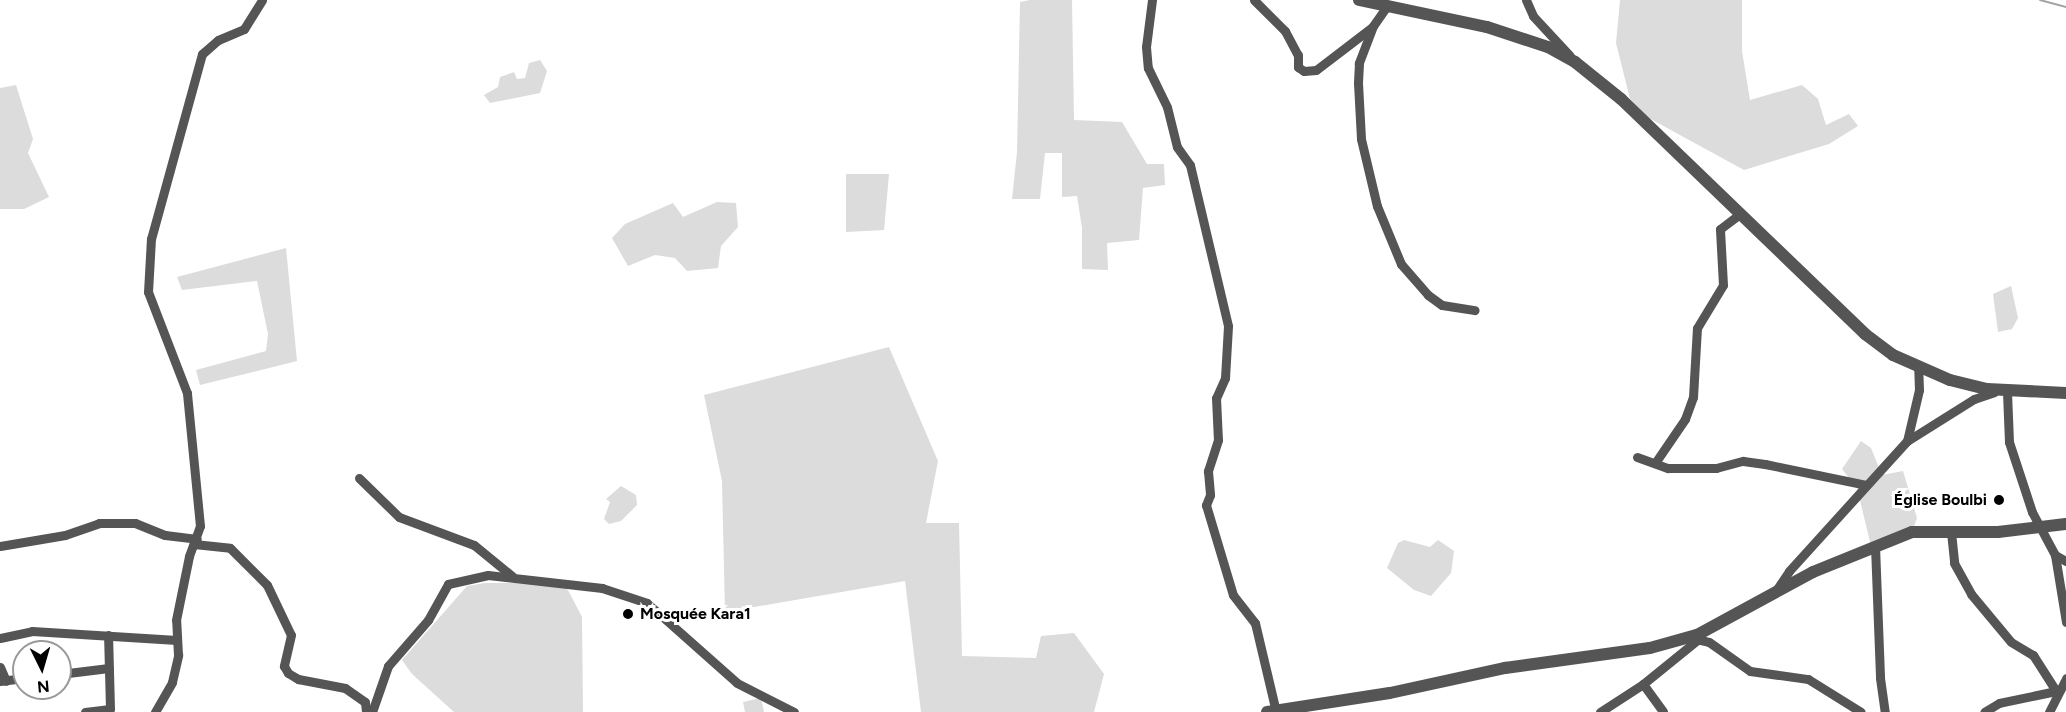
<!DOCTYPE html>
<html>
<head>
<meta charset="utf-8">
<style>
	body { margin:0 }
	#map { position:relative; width:2066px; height:712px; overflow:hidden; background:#fff; font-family:Figtree,sans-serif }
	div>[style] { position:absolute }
	.green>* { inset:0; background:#dcdcdc }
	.stream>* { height:2px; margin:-1px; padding:0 1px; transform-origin:1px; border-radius:1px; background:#a3a3a3 }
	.minor>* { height:9px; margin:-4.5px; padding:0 4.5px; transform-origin:4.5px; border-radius:4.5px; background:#555 }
	.tertiary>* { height:12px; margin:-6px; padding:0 6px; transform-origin:6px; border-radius:6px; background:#555 }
	.dots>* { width:16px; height:16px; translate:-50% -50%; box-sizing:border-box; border:3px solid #fff; border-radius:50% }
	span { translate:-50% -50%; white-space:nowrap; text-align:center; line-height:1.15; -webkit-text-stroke:6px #fff; paint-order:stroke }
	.poi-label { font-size:16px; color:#000; font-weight:700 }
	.right { translate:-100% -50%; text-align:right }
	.left { translate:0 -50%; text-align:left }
	.north { position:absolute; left:12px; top:640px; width:60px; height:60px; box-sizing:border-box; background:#fff; border:2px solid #999; border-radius:50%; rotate:175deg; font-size:16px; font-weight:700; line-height:24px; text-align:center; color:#000 }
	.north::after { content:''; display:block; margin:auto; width:21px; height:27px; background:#000; clip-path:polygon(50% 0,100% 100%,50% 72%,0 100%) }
</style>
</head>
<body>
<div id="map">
	<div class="green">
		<i style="clip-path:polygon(1030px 0,1072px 0,1074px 120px,1122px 122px,1147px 164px,1164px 164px,1165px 185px,1143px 188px,1139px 240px,1107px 243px,1108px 270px,1082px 269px,1082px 228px,1077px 196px,1062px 197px,1062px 153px,1045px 153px,1040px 199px,1012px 199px,1017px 152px,1020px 2px)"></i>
		<i style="clip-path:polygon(1620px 0,1742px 0,1742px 51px,1750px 100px,1802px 85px,1818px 99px,1826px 125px,1849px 114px,1858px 126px,1829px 144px,1744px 170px,1647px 117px,1630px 99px,1616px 43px)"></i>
		<i style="clip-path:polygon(540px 60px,547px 71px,540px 93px,490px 103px,484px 95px,498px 87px,500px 77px,514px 72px,517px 79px,525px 78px,529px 63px)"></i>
		<i style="clip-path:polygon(16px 85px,33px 139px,28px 153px,49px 197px,24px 209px,0 209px,0 88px)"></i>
		<i style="clip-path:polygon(846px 174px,889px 174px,884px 230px,846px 232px)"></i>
		<i style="clip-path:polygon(717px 202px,736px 203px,738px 227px,721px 246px,718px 268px,687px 271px,675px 258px,655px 255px,628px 266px,612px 238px,625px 224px,673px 203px,683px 217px)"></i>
		<i style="clip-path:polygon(286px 248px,297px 361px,200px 385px,196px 370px,266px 351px,268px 334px,257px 281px,182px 290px,177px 277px)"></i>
		<i style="clip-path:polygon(2011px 286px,2018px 318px,2012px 329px,1998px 332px,1993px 294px)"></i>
		<i style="clip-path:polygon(889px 347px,938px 461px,926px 523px,959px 523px,962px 656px,1036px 658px,1041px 636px,1074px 633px,1104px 674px,1094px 712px,921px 712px,905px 581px,725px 612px,722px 481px,704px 395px)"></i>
		<i style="clip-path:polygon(1861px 441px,1871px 448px,1882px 475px,1903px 471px,1917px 518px,1912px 532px,1871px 546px,1857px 488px,1842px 469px)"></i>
		<i style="clip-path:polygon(621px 486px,636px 495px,637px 505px,621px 521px,609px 524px,604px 519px,610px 502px,606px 499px)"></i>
		<i style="clip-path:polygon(1404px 540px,1430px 547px,1438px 540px,1454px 551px,1451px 573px,1431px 596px,1414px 590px,1387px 568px,1398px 543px)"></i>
		<i style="clip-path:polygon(485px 583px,556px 583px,568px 590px,582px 617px,583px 712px,454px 712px,412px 674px,402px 660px,467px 586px)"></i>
		<i style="clip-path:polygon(761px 698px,764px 712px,745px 712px,743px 702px)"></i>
	</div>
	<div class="stream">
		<i style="left:2040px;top:0;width:27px;rotate:15deg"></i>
	</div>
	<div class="minor">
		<i style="left:1152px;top:0;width:47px;rotate:97.3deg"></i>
		<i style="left:1146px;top:47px;width:21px;rotate:85deg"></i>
		<i style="left:1148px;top:68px;width:43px;rotate:64deg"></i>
		<i style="left:1167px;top:107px;width:41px;rotate:76deg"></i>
		<i style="left:1177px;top:147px;width:22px;rotate:54deg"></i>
		<i style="left:1190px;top:165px;width:165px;rotate:76.7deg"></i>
		<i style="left:1228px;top:326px;width:52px;rotate:93.3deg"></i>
		<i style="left:1225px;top:378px;width:22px;rotate:114deg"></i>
		<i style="left:1216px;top:398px;width:42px;rotate:87.3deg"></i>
		<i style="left:1218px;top:440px;width:33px;rotate:108deg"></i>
		<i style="left:1208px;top:471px;width:24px;rotate:85deg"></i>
		<i style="left:1210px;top:495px;width:11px;rotate:112deg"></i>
		<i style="left:1206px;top:505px;width:94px;rotate:73.3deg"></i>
		<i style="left:1233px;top:595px;width:36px;rotate:52deg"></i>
		<i style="left:1255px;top:623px;width:91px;rotate:76.7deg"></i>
		<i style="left:1254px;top:0;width:44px;rotate:45deg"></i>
		<i style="left:1285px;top:31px;width:27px;rotate:62deg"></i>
		<i style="left:1298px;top:55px;width:12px;rotate:90deg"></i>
		<i style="left:1298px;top:67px;width:7px;rotate:34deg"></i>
		<i style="left:1304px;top:71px;width:12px;rotate:-5deg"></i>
		<i style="left:1316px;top:70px;width:69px;rotate:-37.4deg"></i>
		<i style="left:1526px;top:0;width:17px;rotate:66deg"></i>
		<i style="left:1533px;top:16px;width:54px;rotate:47.2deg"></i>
		<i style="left:1387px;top:6px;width:24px;rotate:125deg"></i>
		<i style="left:1373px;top:26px;width:40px;rotate:111deg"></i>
		<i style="left:1359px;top:63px;width:20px;rotate:93deg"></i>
		<i style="left:1358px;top:83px;width:56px;rotate:86.9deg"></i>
		<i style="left:1361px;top:139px;width:69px;rotate:76.6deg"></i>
		<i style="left:1377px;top:206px;width:63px;rotate:67.5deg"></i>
		<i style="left:1401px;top:264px;width:41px;rotate:48.9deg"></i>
		<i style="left:1428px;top:295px;width:17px;rotate:36deg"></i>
		<i style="left:1442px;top:305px;width:33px;rotate:9deg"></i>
		<i style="left:2007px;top:392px;width:50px;rotate:87.7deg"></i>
		<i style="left:2009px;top:442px;width:74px;rotate:71.8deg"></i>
		<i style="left:2032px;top:512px;width:49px;rotate:61.9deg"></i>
		<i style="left:2055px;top:555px;width:68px;rotate:80.7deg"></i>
		<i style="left:1907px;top:441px;width:52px;rotate:-76.8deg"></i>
		<i style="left:1919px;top:390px;width:23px;rotate:-92deg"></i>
		<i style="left:1637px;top:457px;width:33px;rotate:20deg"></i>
		<i style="left:1668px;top:468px;width:48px"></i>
		<i style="left:1716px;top:468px;width:28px;rotate:-15deg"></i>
		<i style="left:1743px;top:461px;width:22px;rotate:8deg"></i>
		<i style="left:1765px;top:464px;width:103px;rotate:11.7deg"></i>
		<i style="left:1655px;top:463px;width:53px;rotate:-55.7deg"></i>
		<i style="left:1685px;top:419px;width:23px;rotate:-70deg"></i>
		<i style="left:1693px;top:397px;width:69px;rotate:-86.7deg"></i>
		<i style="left:1697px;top:328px;width:50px;rotate:-58.8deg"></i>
		<i style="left:1723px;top:285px;width:56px;rotate:-93.1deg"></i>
		<i style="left:1720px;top:229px;width:25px;rotate:-37deg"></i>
		<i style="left:359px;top:478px;width:56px;rotate:44.3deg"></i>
		<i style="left:399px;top:517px;width:80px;rotate:20.5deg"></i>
		<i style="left:474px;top:545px;width:49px;rotate:39.2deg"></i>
		<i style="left:1951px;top:532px;width:31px;rotate:84deg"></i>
		<i style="left:1954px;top:563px;width:35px;rotate:61deg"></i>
		<i style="left:1971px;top:594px;width:62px;rotate:50.2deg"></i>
		<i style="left:2011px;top:642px;width:26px;rotate:31deg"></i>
		<i style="left:2033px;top:655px;width:43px;rotate:57.4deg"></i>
		<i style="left:2056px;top:691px;width:58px;rotate:168.1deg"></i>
		<i style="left:1999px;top:703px;width:17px;rotate:149deg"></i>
		<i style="left:194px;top:544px;width:36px;rotate:6deg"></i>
		<i style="left:230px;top:548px;width:52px;rotate:45deg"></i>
		<i style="left:267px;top:585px;width:55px;rotate:64.4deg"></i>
		<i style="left:291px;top:635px;width:32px;rotate:103deg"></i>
		<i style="left:284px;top:666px;width:8px;rotate:60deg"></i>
		<i style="left:288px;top:673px;width:12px;rotate:31deg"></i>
		<i style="left:298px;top:679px;width:48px;rotate:10.8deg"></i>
		<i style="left:345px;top:688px;width:24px;rotate:35deg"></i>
		<i style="left:365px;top:702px;width:10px;rotate:84deg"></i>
		<i style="left:0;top:546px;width:66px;rotate:-9.6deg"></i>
		<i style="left:65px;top:535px;width:36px;rotate:-19deg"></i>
		<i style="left:99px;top:523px;width:36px"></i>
		<i style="left:135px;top:523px;width:32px;rotate:22deg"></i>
		<i style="left:165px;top:535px;width:32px;rotate:7deg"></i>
		<i style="left:1875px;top:546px;width:132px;rotate:87.8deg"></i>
		<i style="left:1880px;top:678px;width:34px;rotate:82deg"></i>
		<i style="left:2055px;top:555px;width:13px;rotate:29deg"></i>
		<i style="left:1775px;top:592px;width:25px;rotate:-56deg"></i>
		<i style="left:1789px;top:571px;width:176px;rotate:-47.8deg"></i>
		<i style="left:1907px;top:441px;width:79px;rotate:-32.1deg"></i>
		<i style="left:1974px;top:399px;width:21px;rotate:-19deg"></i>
		<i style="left:0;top:638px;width:33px;rotate:-12deg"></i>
		<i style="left:32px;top:631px;width:145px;rotate:3.6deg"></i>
		<i style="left:1692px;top:638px;width:17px;rotate:13deg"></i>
		<i style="left:1709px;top:642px;width:50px;rotate:35.3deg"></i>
		<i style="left:1750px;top:671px;width:59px;rotate:7.9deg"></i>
		<i style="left:1808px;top:679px;width:62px;rotate:31.9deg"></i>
		<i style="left:0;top:667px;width:15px;rotate:67deg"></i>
		<i style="left:60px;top:674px;width:49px;rotate:-7deg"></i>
		<i style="left:0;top:681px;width:24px;rotate:-7deg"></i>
		<i style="left:1643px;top:684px;width:34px;rotate:54deg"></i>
		<i style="left:85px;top:712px;width:25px;rotate:-7deg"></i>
		<i style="left:110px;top:709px;width:74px;rotate:-91.5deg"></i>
		<i style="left:155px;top:712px;width:34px;rotate:-60deg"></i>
		<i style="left:172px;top:682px;width:28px;rotate:-77deg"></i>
		<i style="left:178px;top:655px;width:35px;rotate:-93deg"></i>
		<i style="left:176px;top:620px;width:65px;rotate:-78.5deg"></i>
		<i style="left:189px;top:556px;width:32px;rotate:-70deg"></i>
		<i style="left:200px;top:526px;width:134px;rotate:-95.6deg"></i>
		<i style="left:187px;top:393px;width:108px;rotate:-111.1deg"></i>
		<i style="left:148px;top:292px;width:53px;rotate:-86.8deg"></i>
		<i style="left:151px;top:239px;width:192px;rotate:-74.6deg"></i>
		<i style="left:202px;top:54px;width:21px;rotate:-41deg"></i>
		<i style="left:218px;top:40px;width:28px;rotate:-23deg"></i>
		<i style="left:244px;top:29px;width:34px;rotate:-58deg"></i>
		<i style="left:372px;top:712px;width:49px;rotate:-70.8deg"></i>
		<i style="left:388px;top:666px;width:61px;rotate:-49deg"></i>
		<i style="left:428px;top:620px;width:41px;rotate:-60.9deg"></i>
		<i style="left:448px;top:584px;width:41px;rotate:-12.7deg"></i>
		<i style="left:488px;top:575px;width:115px;rotate:6.5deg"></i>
		<i style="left:602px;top:588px;width:47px;rotate:18.4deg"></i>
		<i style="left:647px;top:603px;width:120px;rotate:41.6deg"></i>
		<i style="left:737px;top:683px;width:64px;rotate:27deg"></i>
		<i style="left:1600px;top:712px;width:51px;rotate:-33.1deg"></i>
		<i style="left:1643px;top:684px;width:75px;rotate:-39deg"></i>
		<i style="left:2049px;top:712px;width:38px;rotate:-63deg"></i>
	</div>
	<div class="tertiary">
		<i style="left:1359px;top:0;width:131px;rotate:11.9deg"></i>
		<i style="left:1487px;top:27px;width:64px;rotate:18.2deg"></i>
		<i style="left:1548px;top:47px;width:31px;rotate:29deg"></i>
		<i style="left:1575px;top:62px;width:59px;rotate:38.8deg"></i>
		<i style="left:1621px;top:99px;width:339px;rotate:43.9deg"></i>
		<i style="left:1865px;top:334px;width:35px;rotate:37deg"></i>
		<i style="left:1893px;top:355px;width:62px;rotate:23.7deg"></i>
		<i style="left:1950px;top:380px;width:38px;rotate:14deg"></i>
		<i style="left:1987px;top:389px;width:79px;rotate:2.9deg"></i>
		<i style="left:1267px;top:712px;width:124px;rotate:-8.8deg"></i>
		<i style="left:1390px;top:693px;width:118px;rotate:-12.3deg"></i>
		<i style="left:1505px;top:668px;width:146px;rotate:-7.9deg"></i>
		<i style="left:1650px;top:648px;width:49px;rotate:-15.5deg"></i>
		<i style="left:1697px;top:635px;width:132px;rotate:-28.5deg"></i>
		<i style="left:1813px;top:572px;width:107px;rotate:-22deg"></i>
		<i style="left:1912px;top:532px;width:86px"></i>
		<i style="left:1998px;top:532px;width:68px;rotate:-6.7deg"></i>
	</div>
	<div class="dots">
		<i style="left:1999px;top:500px;background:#000"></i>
		<i style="left:628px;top:614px;background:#000"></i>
	</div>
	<div class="poi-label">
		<span class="right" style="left:1987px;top:500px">Église Boulbi</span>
		<span class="left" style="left:640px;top:614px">Mosquée Kara1</span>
	</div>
	<div class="north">N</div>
</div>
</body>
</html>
